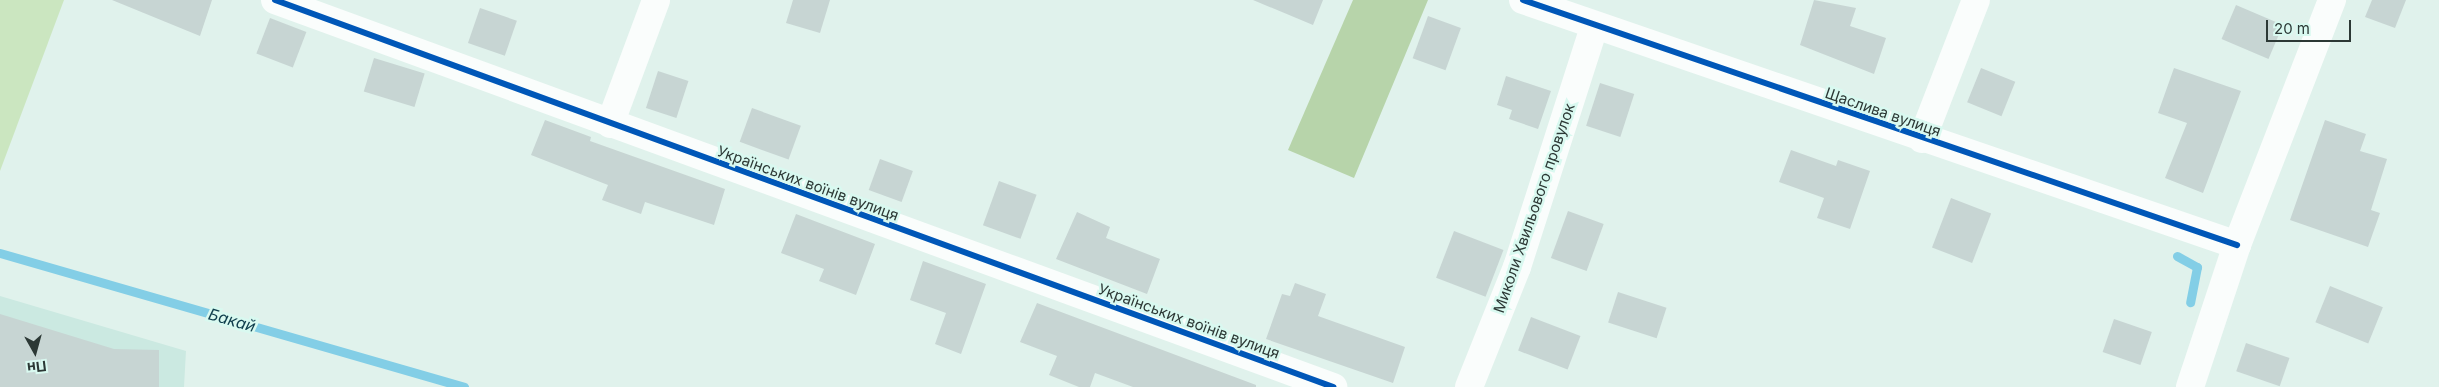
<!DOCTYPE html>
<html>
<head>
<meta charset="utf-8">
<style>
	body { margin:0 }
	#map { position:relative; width:2439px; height:387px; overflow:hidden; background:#e0f2ec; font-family:Inter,sans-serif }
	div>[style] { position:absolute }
	.built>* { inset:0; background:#cbe9e1 }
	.green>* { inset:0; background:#cbe6c0 }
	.forest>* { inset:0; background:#b7d4aa }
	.stream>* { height:9px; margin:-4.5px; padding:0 4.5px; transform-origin:4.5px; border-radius:4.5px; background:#83cee6 }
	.building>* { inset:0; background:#c7d5d3; transform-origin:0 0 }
	.street>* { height:28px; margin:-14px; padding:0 14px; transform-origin:14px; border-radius:14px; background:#fafdfc }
	.cycleway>* { height:6px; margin:-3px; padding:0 3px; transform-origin:3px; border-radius:3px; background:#0057b8 }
	span { translate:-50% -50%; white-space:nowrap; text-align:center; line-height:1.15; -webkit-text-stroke:5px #d9f9f0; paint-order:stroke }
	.street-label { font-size:15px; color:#2c3835 }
	.water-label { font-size:16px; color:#0f3d4c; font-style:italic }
	.north { position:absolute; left:10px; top:327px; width:50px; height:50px; -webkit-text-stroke:4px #d9f9f0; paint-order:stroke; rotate:173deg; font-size:14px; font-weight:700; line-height:20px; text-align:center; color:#2c3835 }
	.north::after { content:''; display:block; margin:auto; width:18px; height:22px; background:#2c3835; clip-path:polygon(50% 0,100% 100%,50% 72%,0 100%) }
	.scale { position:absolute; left:2266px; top:20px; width:85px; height:22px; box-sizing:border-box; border:2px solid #2c3835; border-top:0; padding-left:6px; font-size:15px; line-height:18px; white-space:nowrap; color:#2c3835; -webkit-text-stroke:4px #d9f9f0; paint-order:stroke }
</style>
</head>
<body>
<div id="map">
	<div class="built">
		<i style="clip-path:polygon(0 296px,186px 351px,184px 387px,0 387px)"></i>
	</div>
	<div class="green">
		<i style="clip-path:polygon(0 0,64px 0,0 171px)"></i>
	</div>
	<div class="forest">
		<i style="clip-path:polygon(1353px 0,1428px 0,1354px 178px,1288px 150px)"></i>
	</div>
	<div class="stream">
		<i style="left:0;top:253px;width:483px;rotate:16.1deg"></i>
		<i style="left:2177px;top:256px;width:23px;rotate:29deg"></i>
		<i style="left:2197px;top:267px;width:36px;rotate:101deg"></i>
	</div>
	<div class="building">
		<i style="clip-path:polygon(112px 0,212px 0,200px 36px)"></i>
		<i style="clip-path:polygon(793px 0,830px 0,820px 33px,786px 23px)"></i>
		<i style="clip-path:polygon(1253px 0,1323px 0,1313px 25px)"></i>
		<i style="clip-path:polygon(1814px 0,1856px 8px,1850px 26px,1886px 38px,1874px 74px,1800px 45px)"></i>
		<i style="clip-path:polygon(2372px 0,2406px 0,2395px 28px,2365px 17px)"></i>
		<i style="left:2236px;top:5px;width:51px;height:37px;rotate:23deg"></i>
		<i style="left:480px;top:8px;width:39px;height:37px;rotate:19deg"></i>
		<i style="left:1428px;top:16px;width:35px;height:45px;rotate:20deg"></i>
		<i style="left:270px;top:18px;width:39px;height:38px;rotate:21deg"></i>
		<i style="left:374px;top:58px;width:53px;height:35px;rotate:17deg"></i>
		<i style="left:1981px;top:68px;width:37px;height:37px;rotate:22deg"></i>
		<i style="clip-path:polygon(2174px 68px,2241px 91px,2203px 193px,2165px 178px,2187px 123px,2158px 113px)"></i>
		<i style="left:658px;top:71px;width:32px;height:39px;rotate:18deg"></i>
		<i style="clip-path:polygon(1506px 76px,1551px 91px,1538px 129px,1509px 119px,1512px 110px,1497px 105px)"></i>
		<i style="left:1600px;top:83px;width:36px;height:45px;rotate:18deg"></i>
		<i style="left:752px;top:108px;width:52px;height:36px;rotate:20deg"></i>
		<i style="clip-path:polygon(545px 120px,591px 137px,590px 141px,725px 189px,714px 225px,645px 202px,641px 214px,602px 200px,608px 185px,531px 155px)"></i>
		<i style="clip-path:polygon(2325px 120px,2366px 134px,2360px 151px,2387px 159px,2371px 210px,2380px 213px,2368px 247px,2290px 220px)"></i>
		<i style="clip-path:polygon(1791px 150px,1836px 166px,1838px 160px,1870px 171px,1850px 229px,1817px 218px,1824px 198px,1779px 182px)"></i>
		<i style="left:880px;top:159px;width:35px;height:33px;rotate:20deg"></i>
		<i style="left:999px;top:181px;width:40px;height:47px;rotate:20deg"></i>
		<i style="left:1951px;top:198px;width:43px;height:53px;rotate:21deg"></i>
		<i style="left:1568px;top:211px;width:38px;height:50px;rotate:20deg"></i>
		<i style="clip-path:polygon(1077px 212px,1110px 227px,1106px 238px,1160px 259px,1147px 294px,1056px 259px)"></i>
		<i style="clip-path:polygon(796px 214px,875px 244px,856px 295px,819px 281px,824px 269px,781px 253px)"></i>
		<i style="left:1454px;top:231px;width:53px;height:50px;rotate:21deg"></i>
		<i style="clip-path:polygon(923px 261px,986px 284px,961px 354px,935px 344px,946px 313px,910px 300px)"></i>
		<i style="clip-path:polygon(1295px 283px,1326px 294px,1318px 316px,1405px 347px,1393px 383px,1266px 339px,1282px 294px,1290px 296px)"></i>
		<i style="left:2330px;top:286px;width:57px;height:39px;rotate:22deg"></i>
		<i style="left:1618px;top:292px;width:51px;height:32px;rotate:18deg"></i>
		<i style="clip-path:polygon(1037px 303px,1256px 385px,1256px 387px,1133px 387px,1095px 373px,1090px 387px,1079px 387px,1049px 375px,1057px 356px,1020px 342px)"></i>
		<i style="clip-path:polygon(0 314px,114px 349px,159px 350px,159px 387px,0 387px)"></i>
		<i style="left:1531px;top:317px;width:53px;height:36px;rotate:21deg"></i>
		<i style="left:2114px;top:319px;width:40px;height:35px;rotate:19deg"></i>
		<i style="left:2246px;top:343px;width:46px;height:30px;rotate:19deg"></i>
	</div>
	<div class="street">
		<i style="left:275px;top:0;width:1127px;rotate:20.09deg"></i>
		<i style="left:1523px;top:0;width:755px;rotate:18.94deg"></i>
		<i style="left:610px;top:124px;width:132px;rotate:-69.6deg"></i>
		<i style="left:1922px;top:139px;width:149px;rotate:-68.8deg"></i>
		<i style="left:1469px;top:387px;width:129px;rotate:-68.2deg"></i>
		<i style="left:1517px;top:267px;width:252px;rotate:-72.2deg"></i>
		<i style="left:2190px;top:387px;width:150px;rotate:-71.7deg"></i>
		<i style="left:2237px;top:245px;width:263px;rotate:-68.8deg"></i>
	</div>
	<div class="cycleway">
		<i style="left:275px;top:0;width:1127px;rotate:20.09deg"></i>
		<i style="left:1523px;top:0;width:755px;rotate:18.94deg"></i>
	</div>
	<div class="street-label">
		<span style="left:1883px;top:112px;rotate:19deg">Щаслива вулиця</span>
		<span style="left:808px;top:183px;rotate:20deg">Українських воїнів вулиця</span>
		<span style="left:1534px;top:208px;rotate:-71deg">Миколи Хвильового провулок</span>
		<span style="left:1189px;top:321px;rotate:20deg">Українських воїнів вулиця</span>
	</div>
	<div class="water-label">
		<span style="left:232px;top:320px;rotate:16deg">Бакай</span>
	</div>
	<div class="north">Пн</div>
	<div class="scale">20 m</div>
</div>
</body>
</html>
